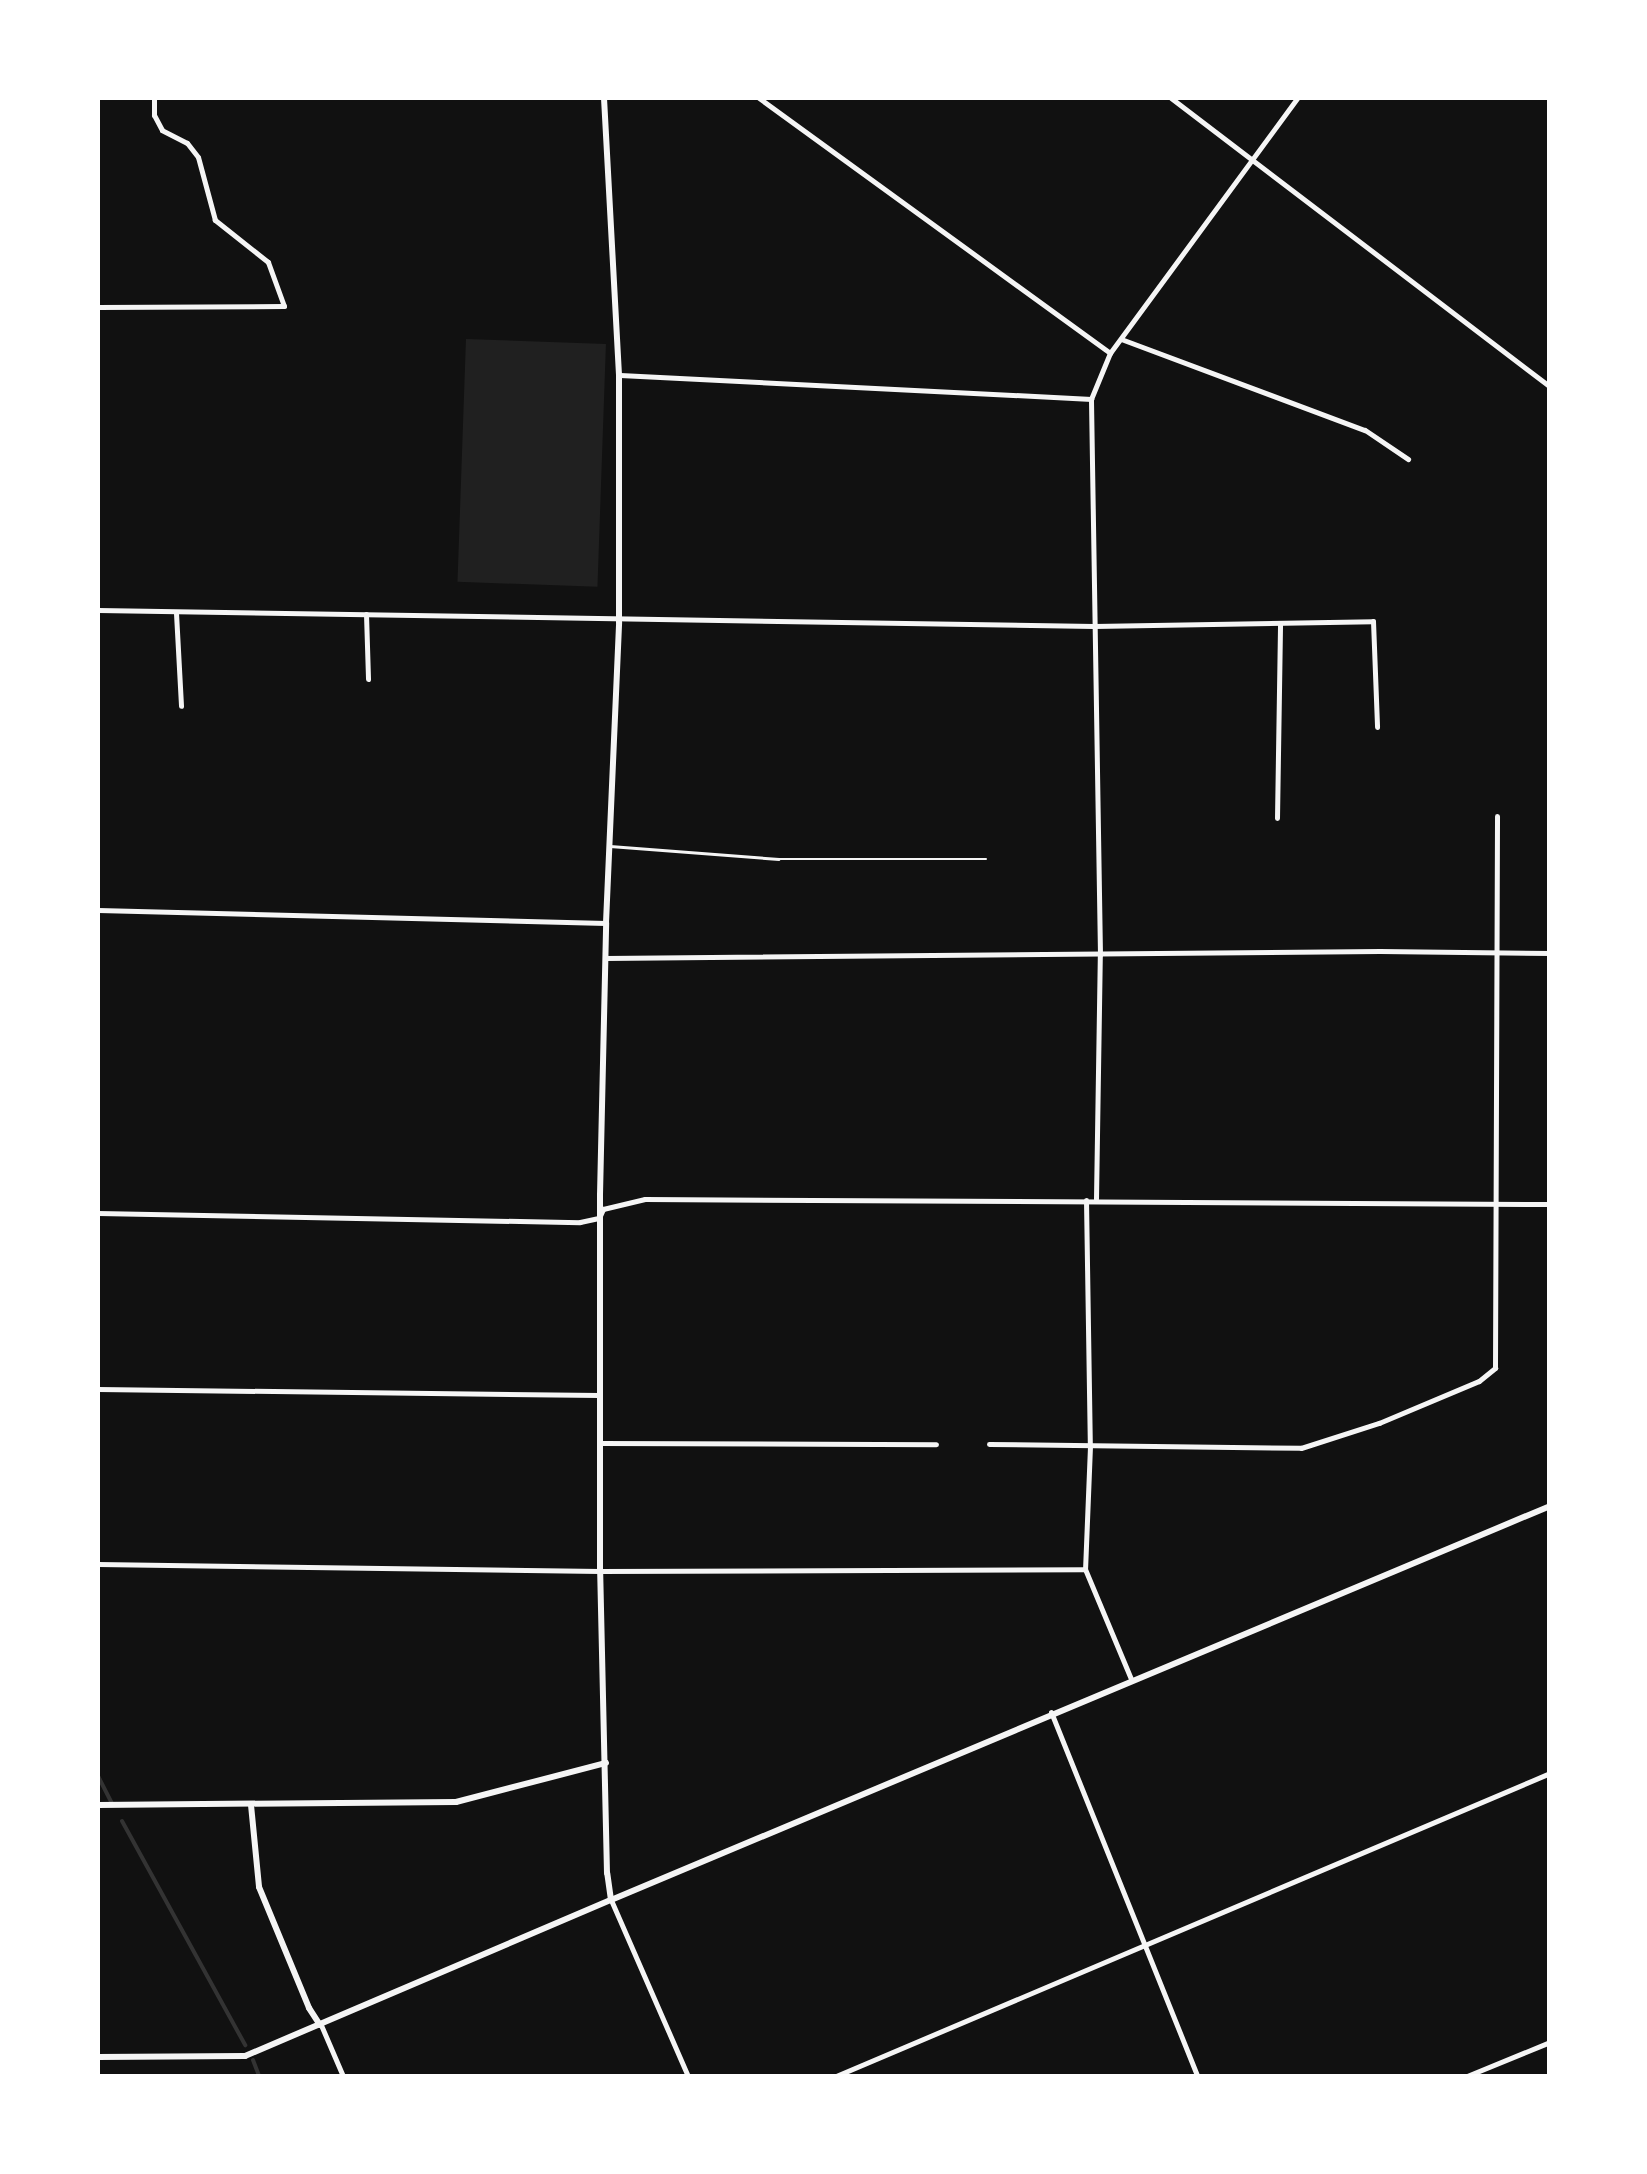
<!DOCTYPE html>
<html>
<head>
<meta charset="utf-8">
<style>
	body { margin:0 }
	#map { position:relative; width:1647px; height:2174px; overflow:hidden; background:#111; font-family:Ubuntu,sans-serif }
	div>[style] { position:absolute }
	.green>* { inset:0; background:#202020; transform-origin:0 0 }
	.stream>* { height:4px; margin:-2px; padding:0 2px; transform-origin:2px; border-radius:2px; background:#333 }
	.service>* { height:2.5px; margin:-1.25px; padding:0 1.25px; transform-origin:1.25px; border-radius:1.25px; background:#f5f5f5 }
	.minor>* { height:5px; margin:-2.5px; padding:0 2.5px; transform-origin:2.5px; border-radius:2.5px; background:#f5f5f5 }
	.tertiary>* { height:6px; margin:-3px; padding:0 3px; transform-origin:3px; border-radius:3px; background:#f5f5f5 }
	.secondary>* { height:6px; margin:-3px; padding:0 3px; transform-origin:3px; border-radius:3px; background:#f5f5f5 }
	span { translate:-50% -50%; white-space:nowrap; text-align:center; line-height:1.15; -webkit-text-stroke:8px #fff; paint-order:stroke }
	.frame { position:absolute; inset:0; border:100px solid #fff; pointer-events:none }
</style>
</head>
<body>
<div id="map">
	<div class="green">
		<i style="left:466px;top:339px;width:140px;height:243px;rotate:2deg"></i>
	</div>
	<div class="stream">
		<i style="left:98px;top:1776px;width:30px;rotate:63deg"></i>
		<i style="left:122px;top:1821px;width:256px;rotate:61.2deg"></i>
		<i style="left:253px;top:2060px;width:17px;rotate:69deg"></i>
	</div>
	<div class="service">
		<i style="left:610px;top:846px;width:169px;rotate:4.4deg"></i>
		<i style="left:779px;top:859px;width:207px"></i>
	</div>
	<div class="minor">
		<i style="left:759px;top:98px;width:434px;rotate:36deg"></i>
		<i style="left:1171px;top:98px;width:477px;rotate:37.3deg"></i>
		<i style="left:98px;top:307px;width:186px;rotate:-0.3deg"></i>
		<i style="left:284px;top:306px;width:47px;rotate:-110deg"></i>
		<i style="left:268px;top:262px;width:68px;rotate:-141.6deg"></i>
		<i style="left:215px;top:220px;width:65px;rotate:-105.1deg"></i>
		<i style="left:198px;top:157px;width:18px;rotate:-128deg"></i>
		<i style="left:187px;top:143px;width:28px;rotate:-153deg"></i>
		<i style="left:162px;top:130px;width:17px;rotate:-118deg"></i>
		<i style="left:154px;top:115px;width:17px;rotate:-90deg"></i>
		<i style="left:1121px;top:339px;width:260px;rotate:20.5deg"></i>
		<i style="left:1365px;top:430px;width:52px;rotate:34deg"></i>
		<i style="left:620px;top:375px;width:472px;rotate:2.9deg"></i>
		<i style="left:98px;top:610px;width:996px;rotate:0.92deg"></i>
		<i style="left:1094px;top:626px;width:279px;rotate:-1deg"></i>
		<i style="left:1373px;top:621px;width:106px;rotate:87.8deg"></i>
		<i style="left:176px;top:613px;width:93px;rotate:86.9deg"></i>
		<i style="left:366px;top:614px;width:65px;rotate:88.2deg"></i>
		<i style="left:1277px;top:818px;width:195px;rotate:-89.1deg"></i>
		<i style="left:98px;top:910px;width:508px;rotate:1.47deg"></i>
		<i style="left:605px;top:958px;width:775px;rotate:-0.52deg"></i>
		<i style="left:1380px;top:951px;width:170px;rotate:0.7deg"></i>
		<i style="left:1096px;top:1199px;width:244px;rotate:-89.1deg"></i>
		<i style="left:1100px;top:955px;width:556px;rotate:-90.93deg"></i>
		<i style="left:1091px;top:399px;width:50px;rotate:-67.6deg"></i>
		<i style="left:1110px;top:353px;width:316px;rotate:-53.7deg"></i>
		<i style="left:1086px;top:1200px;width:246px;rotate:89.1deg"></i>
		<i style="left:1090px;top:1446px;width:123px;rotate:92.3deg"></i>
		<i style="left:1085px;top:1569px;width:119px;rotate:67.3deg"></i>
		<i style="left:98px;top:1213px;width:482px;rotate:1.1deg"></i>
		<i style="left:580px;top:1222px;width:19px;rotate:-12deg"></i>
		<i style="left:599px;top:1218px;width:10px;rotate:-66deg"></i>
		<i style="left:603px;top:1209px;width:43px;rotate:-13.4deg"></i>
		<i style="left:645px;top:1199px;width:905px;rotate:0.32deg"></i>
		<i style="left:98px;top:1389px;width:501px;rotate:0.69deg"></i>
		<i style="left:601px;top:1443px;width:335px;rotate:0.2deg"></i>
		<i style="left:989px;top:1444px;width:312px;rotate:0.7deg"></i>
		<i style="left:1301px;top:1448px;width:82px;rotate:-17.8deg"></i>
		<i style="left:1379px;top:1423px;width:108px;rotate:-22.8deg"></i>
		<i style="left:1479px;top:1381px;width:21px;rotate:-39deg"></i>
		<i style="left:1495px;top:1368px;width:552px;rotate:-89.79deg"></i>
		<i style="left:98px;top:1564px;width:502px;rotate:0.8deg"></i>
		<i style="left:600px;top:1571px;width:485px;rotate:-0.2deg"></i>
		<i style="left:1051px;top:1712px;width:392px;rotate:68.1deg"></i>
		<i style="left:611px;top:1900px;width:192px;rotate:66.4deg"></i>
		<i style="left:321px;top:2025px;width:56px;rotate:66.7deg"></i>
		<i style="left:836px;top:2076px;width:776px;rotate:-22.99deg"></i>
		<i style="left:1467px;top:2076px;width:90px;rotate:-22.3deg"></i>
	</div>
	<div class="tertiary">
		<i style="left:98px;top:1805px;width:358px;rotate:-0.5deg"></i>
		<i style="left:456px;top:1802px;width:155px;rotate:-14.6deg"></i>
		<i style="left:251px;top:1805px;width:82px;rotate:84.4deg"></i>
		<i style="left:259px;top:1887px;width:131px;rotate:67.5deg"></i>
		<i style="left:309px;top:2008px;width:20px;rotate:57deg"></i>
		<i style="left:611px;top:1900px;width:1018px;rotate:-22.76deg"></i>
	</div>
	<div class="secondary">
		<i style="left:98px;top:2057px;width:147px;rotate:-0.4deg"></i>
		<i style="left:245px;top:2056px;width:398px;rotate:-23.1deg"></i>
		<i style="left:611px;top:1900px;width:27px;rotate:-98deg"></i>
		<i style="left:607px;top:1873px;width:302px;rotate:-91.3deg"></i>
		<i style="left:600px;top:1571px;width:376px;rotate:-90deg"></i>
		<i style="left:600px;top:1195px;width:272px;rotate:-88.7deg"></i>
		<i style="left:606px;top:923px;width:301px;rotate:-87.5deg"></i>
		<i style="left:619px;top:622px;width:247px;rotate:-90deg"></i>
		<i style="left:619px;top:375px;width:277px;rotate:-93.1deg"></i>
	</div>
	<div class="frame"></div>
</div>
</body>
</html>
